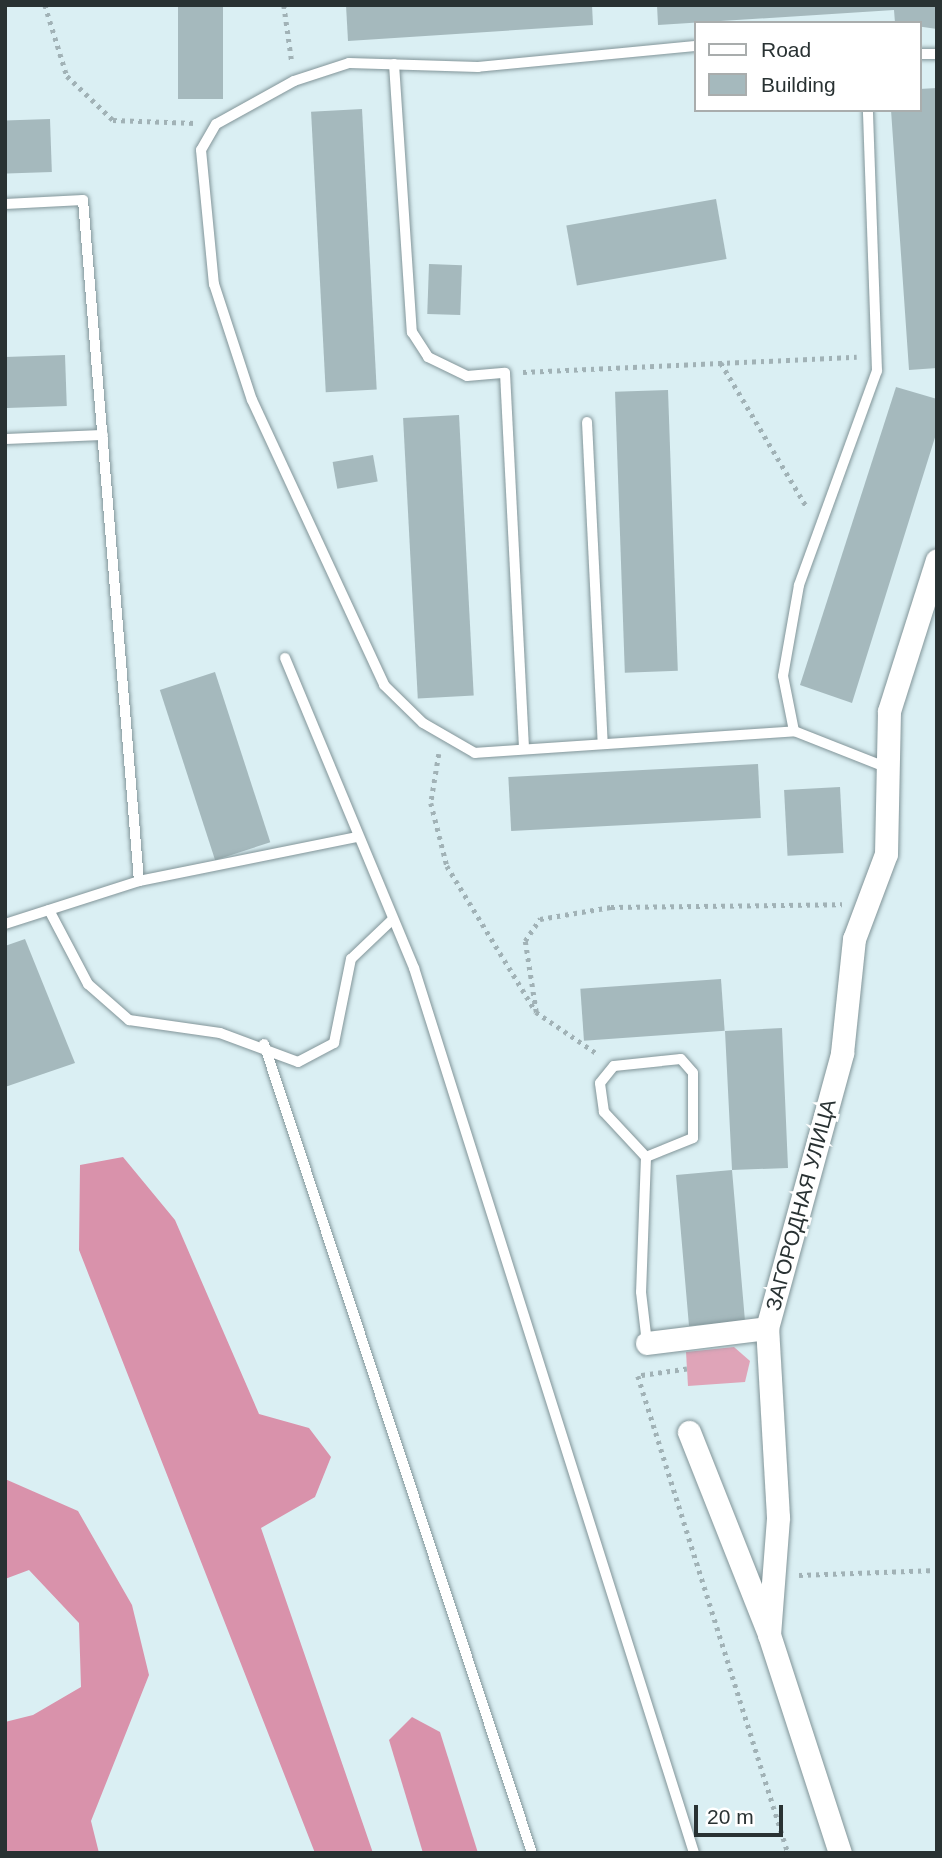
<!DOCTYPE html>
<html>
<head>
<meta charset="utf-8">
<style>
	body { margin:0 }
	#map { position:relative; width:942px; height:1858px; overflow:hidden; background:#daeff3; font-family:Arial,sans-serif }
	div>[style] { position:absolute }
	.green>* { inset:0; background:#dfa4b8 }
	.forest>* { inset:0; background:#d992ab }
	.building>* { inset:0; background:#a5b9bd; transform-origin:0 0 }
	.path>* { height:4.5px; margin-top:-2.25px; transform-origin:0; background:repeating-linear-gradient(90deg,#a1b2b6 0 3.5px,transparent 0 8.5px) }
	.roads { filter:drop-shadow(0 0 2px #829599) drop-shadow(0 0 2px #829599) }
	.service>* { height:10px; margin:-5px; padding:0 5px; transform-origin:5px; border-radius:5px; background:#fff }
	.minor>* { height:23px; margin:-11.5px; padding:0 11.5px; transform-origin:11.5px; border-radius:11.5px; background:#fff }
	span { translate:-50% -50%; white-space:nowrap; text-align:center; line-height:1.15; -webkit-text-stroke:6px #fff; paint-order:stroke }
	.street-label { font-size:21px; color:#293233 }
	.frame { position:absolute; inset:0; border:7px solid #293233; pointer-events:none }
	.legend { position:absolute; left:694px; top:21px; width:228px; height:91px; box-sizing:border-box; background:#fff; border:2px solid #a9adad; margin:0; padding:9px 12px; list-style:none; font-size:21px; color:#293233 }
	.legend li { display:flex; align-items:center; gap:14px; height:35px }
	.legend b { width:35px; border:2px solid #a9adad }
	.scale { position:absolute; left:694px; top:1805px; width:89px; height:32px; box-sizing:border-box; border:4px solid #293233; border-top:0; padding-left:9px; font-size:21px; line-height:24px; white-space:nowrap; color:#293233; -webkit-text-stroke:5px #fff; paint-order:stroke }
</style>
</head>
<body>
<div id="map">
	<div class="green">
		<i style="clip-path:polygon(734px 1347px,750px 1361px,745px 1382px,688px 1386px,686px 1352px)"></i>
	</div>
	<div class="forest">
		<i style="clip-path:polygon(123px 1157px,175px 1220px,259px 1414px,309px 1428px,331px 1457px,315px 1497px,261px 1528px,373px 1853px,315px 1853px,79px 1250px,80px 1165px)"></i>
		<i style="clip-path:polygon(5px 1479px,78px 1511px,132px 1605px,149px 1675px,91px 1821px,99px 1853px,5px 1853px,5px 1722px,33px 1715px,81px 1687px,79px 1623px,29px 1570px,5px 1579px)"></i>
		<i style="clip-path:polygon(412px 1717px,440px 1732px,478px 1853px,423px 1853px,389px 1740px)"></i>
	</div>
	<div class="building">
		<i style="left:178px;top:5px;width:45px;height:94px"></i>
		<i style="clip-path:polygon(346px 5px,592px 5px,593px 25px,348px 41px)"></i>
		<i style="clip-path:polygon(657px 5px,937px 5px,937px 29px,895px 23px,894px 10px,658px 25px)"></i>
		<i style="clip-path:polygon(937px 88px,937px 368px,909px 370px,891px 110px,919px 110px,919px 89px)"></i>
		<i style="left:362px;top:109px;width:281px;height:51px;rotate:87deg"></i>
		<i style="left:50px;top:119px;width:53px;height:45px;rotate:88deg"></i>
		<i style="left:716px;top:199px;width:61px;height:152px;rotate:80deg"></i>
		<i style="left:429px;top:264px;width:33px;height:50px;rotate:2deg"></i>
		<i style="left:65px;top:355px;width:51px;height:60px;rotate:88deg"></i>
		<i style="clip-path:polygon(896px 387px,937px 399px,937px 431px,852px 703px,800px 685px)"></i>
		<i style="left:668px;top:390px;width:281px;height:53px;rotate:88deg"></i>
		<i style="left:459px;top:415px;width:281px;height:56px;rotate:87deg"></i>
		<i style="left:373px;top:455px;width:27px;height:41px;rotate:80deg"></i>
		<i style="left:215px;top:672px;width:179px;height:58px;rotate:72deg"></i>
		<i style="left:758px;top:764px;width:54px;height:250px;rotate:87deg"></i>
		<i style="left:840px;top:787px;width:66px;height:56px;rotate:87deg"></i>
		<i style="clip-path:polygon(25px 939px,75px 1063px,5px 1087px,5px 946px)"></i>
		<i style="left:721px;top:979px;width:52px;height:141px;rotate:86deg"></i>
		<i style="clip-path:polygon(782px 1028px,788px 1168px,732px 1170px,745px 1321px,689px 1326px,676px 1175px,732px 1170px,725px 1031px)"></i>
	</div>
	<div class="path">
		<i style="left:45px;top:5px;width:74px;rotate:72.8deg"></i>
		<i style="left:67px;top:76px;width:64px;rotate:43.7deg"></i>
		<i style="left:113px;top:120px;width:82px;rotate:2.1deg"></i>
		<i style="left:284px;top:5px;width:59px;rotate:82.1deg"></i>
		<i style="left:721px;top:363px;width:168px;rotate:59.2deg"></i>
		<i style="left:523px;top:372px;width:334px;rotate:-2.6deg"></i>
		<i style="left:439px;top:754px;width:50px;rotate:99.3deg"></i>
		<i style="left:431px;top:803px;width:65px;rotate:75.7deg"></i>
		<i style="left:447px;top:866px;width:171px;rotate:58.6deg"></i>
		<i style="left:536px;top:1012px;width:76px;rotate:34.3deg"></i>
		<i style="left:536px;top:1012px;width:72px;rotate:-98.8deg"></i>
		<i style="left:525px;top:941px;width:27px;rotate:-56deg"></i>
		<i style="left:540px;top:919px;width:72px;rotate:-9.6deg"></i>
		<i style="left:611px;top:907px;width:231px;rotate:-0.7deg"></i>
		<i style="left:687px;top:1369px;width:49px;rotate:171.9deg"></i>
		<i style="left:638px;top:1376px;width:500px;rotate:72.54deg"></i>
		<i style="left:799px;top:1575px;width:138px;rotate:-2.1deg"></i>
	</div>
	<div class="roads">
		<div class="service">
			<i style="left:695px;top:46px;width:218px;rotate:174.5deg"></i>
			<i style="left:478px;top:67px;width:129px;rotate:-178.2deg"></i>
			<i style="left:349px;top:63px;width:58px;rotate:161.9deg"></i>
			<i style="left:294px;top:81px;width:89px;rotate:151.1deg"></i>
			<i style="left:216px;top:124px;width:30px;rotate:120deg"></i>
			<i style="left:201px;top:150px;width:135px;rotate:84.5deg"></i>
			<i style="left:214px;top:284px;width:122px;rotate:71.9deg"></i>
			<i style="left:252px;top:400px;width:314px;rotate:65.1deg"></i>
			<i style="left:384px;top:685px;width:54px;rotate:44.3deg"></i>
			<i style="left:423px;top:723px;width:60px;rotate:30deg"></i>
			<i style="left:475px;top:753px;width:320px;rotate:-3.9deg"></i>
			<i style="left:794px;top:731px;width:56px;rotate:-101.3deg"></i>
			<i style="left:783px;top:676px;width:92px;rotate:-80deg"></i>
			<i style="left:799px;top:585px;width:228px;rotate:-70deg"></i>
			<i style="left:877px;top:371px;width:261px;rotate:-92deg"></i>
			<i style="left:919px;top:54px;width:18px"></i>
			<i style="left:394px;top:64px;width:269px;rotate:86.2deg"></i>
			<i style="left:412px;top:332px;width:30px;rotate:57deg"></i>
			<i style="left:428px;top:357px;width:43px;rotate:26deg"></i>
			<i style="left:467px;top:376px;width:38px;rotate:-5deg"></i>
			<i style="left:505px;top:373px;width:375px;rotate:87.1deg"></i>
			<i style="left:5px;top:204px;width:78px;rotate:-2.9deg"></i>
			<i style="left:83px;top:200px;width:683px;rotate:85.3deg"></i>
			<i style="left:587px;top:422px;width:322px;rotate:87.2deg"></i>
			<i style="left:5px;top:439px;width:98px;rotate:-2.3deg"></i>
			<i style="left:285px;top:658px;width:336px;rotate:67.4deg"></i>
			<i style="left:414px;top:968px;width:928px;rotate:72.44deg"></i>
			<i style="left:794px;top:731px;width:101px;rotate:21.5deg"></i>
			<i style="left:49px;top:910px;width:84px;rotate:62.2deg"></i>
			<i style="left:88px;top:984px;width:55px;rotate:41.3deg"></i>
			<i style="left:129px;top:1020px;width:92px;rotate:8.1deg"></i>
			<i style="left:220px;top:1033px;width:83px;rotate:20.4deg"></i>
			<i style="left:298px;top:1062px;width:41px;rotate:-27.8deg"></i>
			<i style="left:334px;top:1043px;width:86px;rotate:-78.6deg"></i>
			<i style="left:351px;top:959px;width:58px;rotate:-43.6deg"></i>
			<i style="left:5px;top:924px;width:141px;rotate:-17.8deg"></i>
			<i style="left:139px;top:881px;width:223px;rotate:-11.4deg"></i>
			<i style="left:264px;top:1044px;width:852px;rotate:71.67deg"></i>
			<i style="left:646px;top:1157px;width:62px;rotate:-133deg"></i>
			<i style="left:604px;top:1112px;width:29px;rotate:-98deg"></i>
			<i style="left:600px;top:1083px;width:22px;rotate:-51deg"></i>
			<i style="left:614px;top:1066px;width:67px;rotate:-6deg"></i>
			<i style="left:681px;top:1059px;width:18px;rotate:49deg"></i>
			<i style="left:693px;top:1073px;width:65px;rotate:90deg"></i>
			<i style="left:693px;top:1138px;width:51px;rotate:158deg"></i>
			<i style="left:646px;top:1157px;width:135px;rotate:92.1deg"></i>
			<i style="left:641px;top:1292px;width:51px;rotate:83.3deg"></i>
		</div>
		<div class="minor">
			<i style="left:647px;top:1343px;width:121px;rotate:-7.1deg"></i>
			<i style="left:689px;top:1432px;width:212px;rotate:68.4deg"></i>
			<i style="left:840px;top:1853px;width:229px;rotate:-108deg"></i>
			<i style="left:769px;top:1635px;width:118px;rotate:-85.6deg"></i>
			<i style="left:778px;top:1517px;width:189px;rotate:-93.3deg"></i>
			<i style="left:767px;top:1328px;width:285px;rotate:-74.7deg"></i>
			<i style="left:842px;top:1053px;width:115px;rotate:-84deg"></i>
			<i style="left:854px;top:939px;width:91px;rotate:-69.4deg"></i>
			<i style="left:886px;top:854px;width:143px;rotate:-88.8deg"></i>
			<i style="left:889px;top:711px;width:158px;rotate:-72.4deg"></i>
		</div>
	</div>
	<div class="street-label">
		<span style="left:801px;top:1205px;rotate:-75deg">ЗАГОРОДНАЯ УЛИЦА</span>
	</div>
	<div class="frame"></div>
	<ul class="legend">
	<li><b style="height:9px;background:#fff"></b>Road</li>
	<li><b style="height:19px;background:#a5b9bd"></b>Building</li>
	</ul>
	<div class="scale">20 m</div>
</div>
</body>
</html>
